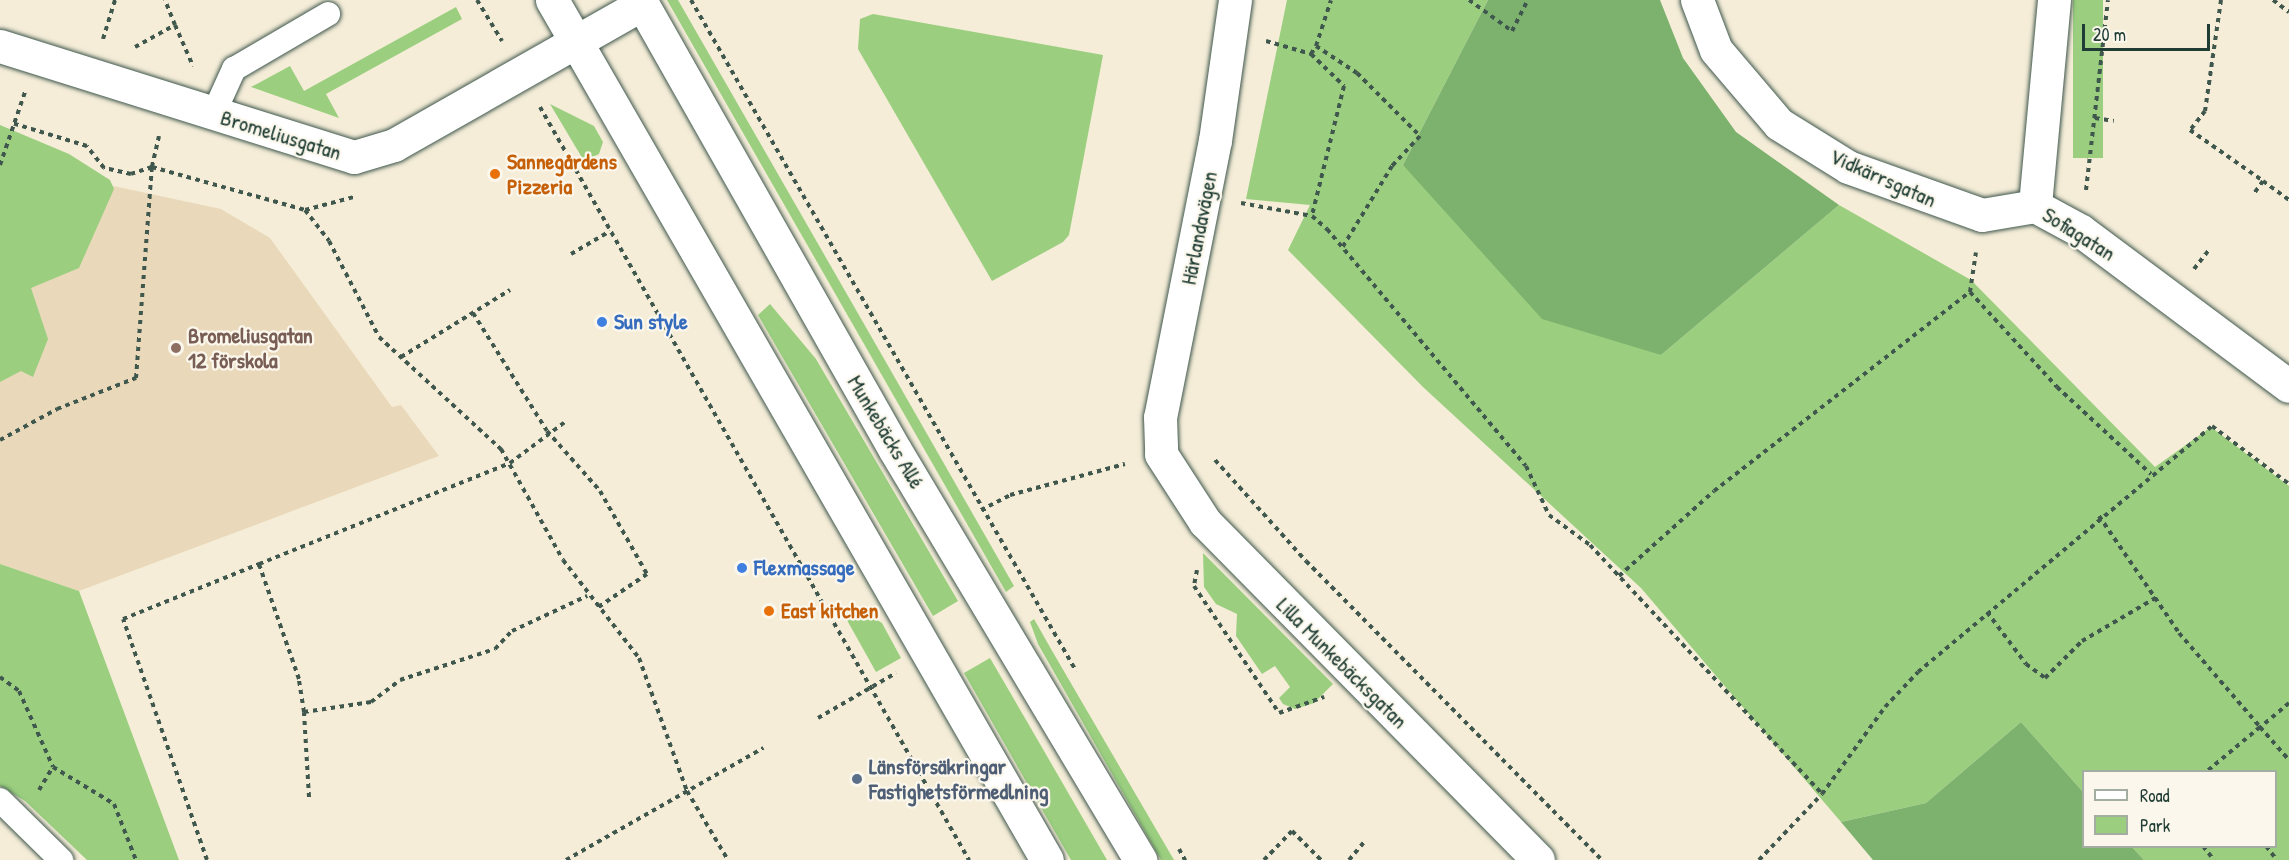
<!DOCTYPE html>
<html>
<head>
<meta charset="utf-8">
<style>
	body { margin:0 }
	#map { position:relative; width:2289px; height:860px; overflow:hidden; background:#f5edd8; font-family:"Patrick Hand",sans-serif }
	div>[style] { position:absolute }
	.built>* { inset:0; background:#e9d9ba }
	.green>* { inset:0; background:#9bcf7f; transform-origin:0 0 }
	.forest>* { inset:0; background:#7cb26e }
	.path>* { height:4px; margin-top:-2px; transform-origin:0; background:repeating-linear-gradient(90deg,#3f574d 0 4.5px,transparent 0 9px) }
	.roads { filter:drop-shadow(0 0 2px #3f574d) drop-shadow(0 0 2px #3f574d) }
	.service>* { height:24px; margin:-12px; padding:0 12px; transform-origin:12px; border-radius:12px; background:#fff }
	.minor>* { height:33px; margin:-16.5px; padding:0 16.5px; transform-origin:16.5px; border-radius:16.5px; background:#fff }
	.tertiary>* { height:33px; margin:-16.5px; padding:0 16.5px; transform-origin:16.5px; border-radius:16.5px; background:#fff }
	.dots>* { width:16px; height:16px; translate:-50% -50%; box-sizing:border-box; border:3px solid #fbf7ec; border-radius:50% }
	span { translate:-50% -50%; white-space:nowrap; text-align:center; line-height:1.15; -webkit-text-stroke:4.5px #fbf7ec; paint-order:stroke }
	.street-label { font-size:22px; color:#1f3d34 }
	.food-label { font-size:22px; color:#c56008; font-weight:700 }
	.left { translate:0 -50%; text-align:left }
	.shop-label { font-size:22px; color:#366cbe; font-weight:700 }
	.education-label { font-size:22px; color:#785e54; font-weight:700 }
	.service-label { font-size:22px; color:#4e5e75; font-weight:700 }
	.legend { position:absolute; left:2082px; top:770px; width:195px; height:78px; box-sizing:border-box; background:#fbf7ec; border:2px solid #a3ada2; margin:0; padding:8px 10px; list-style:none; font-size:18px; color:#1f3d34 }
	.legend li { display:flex; align-items:center; gap:12px; height:30px }
	.legend b { width:30px; border:2px solid #a3ada2 }
	.scale { position:absolute; left:2082px; top:24px; width:128px; height:27px; box-sizing:border-box; border:3px solid #1f3d34; border-top:0; padding-left:8px; font-size:18px; line-height:21px; white-space:nowrap; color:#1f3d34; -webkit-text-stroke:4px #fbf7ec; paint-order:stroke }
</style>
</head>
<body>
<div id="map">
	<div class="built">
		<i style="clip-path:polygon(104px 184px,221px 209px,270px 238px,392px 407px,401px 405px,439px 456px,79px 591px,0 564px,0 228px)"></i>
	</div>
	<div class="green">
		<i style="clip-path:polygon(667px 0,678px 0,883px 357px,1014px 586px,1006px 592px)"></i>
		<i style="clip-path:polygon(1287px 0,1488px 0,1403px 165px,1661px 355px,1839px 205px,1971px 280px,2155px 467px,2211px 427px,2289px 486px,2289px 860px,2144px 860px,2132px 847px,2276px 846px,2276px 772px,2084px 772px,2083px 792px,2021px 722px,1926px 803px,1841px 822px,1641px 588px,1423px 387px,1288px 250px,1310px 205px,1246px 199px)"></i>
		<i style="left:2073px;top:0;width:30px;height:158px"></i>
		<i style="clip-path:polygon(456px 7px,462px 19px,326px 94px,339px 118px,251px 87px,290px 66px,304px 91px)"></i>
		<i style="clip-path:polygon(873px 14px,1103px 55px,1069px 235px,1063px 242px,992px 281px,858px 49px,860px 19px)"></i>
		<i style="clip-path:polygon(550px 104px,594px 126px,603px 142px,599px 154px,584px 161px)"></i>
		<i style="clip-path:polygon(0 125px,69px 154px,110px 180px,114px 189px,79px 268px,31px 288px,48px 339px,33px 377px,21px 371px,0 382px)"></i>
		<i style="clip-path:polygon(770px 304px,816px 359px,958px 601px,933px 616px,758px 315px)"></i>
		<i style="clip-path:polygon(1203px 553px,1333px 684px,1314px 703px,1295px 709px,1283px 704px,1279px 698px,1290px 687px,1275px 666px,1262px 674px,1236px 636px,1237px 614px,1216px 604px,1204px 587px)"></i>
		<i style="clip-path:polygon(0 564px,79px 591px,179px 860px,87px 860px,25px 801px,0 786px)"></i>
		<i style="clip-path:polygon(856px 607px,882px 623px,901px 658px,876px 672px,843px 613px)"></i>
		<i style="clip-path:polygon(1034px 619px,1051px 649px,1174px 860px,1161px 860px,1038px 644px,1030px 622px)"></i>
		<i style="clip-path:polygon(990px 658px,1029px 725px,1107px 860px,1071px 860px,964px 673px)"></i>
	</div>
	<div class="forest">
		<i style="clip-path:polygon(1488px 0,1660px 0,1683px 58px,1736px 132px,1839px 205px,1661px 355px,1542px 319px,1403px 165px)"></i>
		<i style="clip-path:polygon(2021px 722px,2083px 792px,2084px 846px,2132px 847px,2144px 860px,1873px 860px,1841px 822px,1926px 803px)"></i>
	</div>
	<div class="path">
		<i style="left:477px;top:0;width:48px;rotate:58.6deg"></i>
		<i style="left:691px;top:0;width:774px;rotate:60.15deg"></i>
		<i style="left:1469px;top:0;width:53px;rotate:35.8deg"></i>
		<i style="left:1512px;top:31px;width:35px;rotate:-63deg"></i>
		<i style="left:2221px;top:0;width:112px;rotate:98.2deg"></i>
		<i style="left:2205px;top:111px;width:24px;rotate:128deg"></i>
		<i style="left:2190px;top:130px;width:89px;rotate:34.9deg"></i>
		<i style="left:2263px;top:181px;width:14px;rotate:126deg"></i>
		<i style="left:2273px;top:0;width:20px;rotate:37deg"></i>
		<i style="left:175px;top:25px;width:45px;rotate:66.3deg"></i>
		<i style="left:103px;top:39px;width:41px;rotate:-72.9deg"></i>
		<i style="left:1266px;top:41px;width:47px;rotate:16.1deg"></i>
		<i style="left:1311px;top:54px;width:9px;rotate:-58deg"></i>
		<i style="left:1316px;top:46px;width:49px;rotate:33.4deg"></i>
		<i style="left:1357px;top:73px;width:89px;rotate:45deg"></i>
		<i style="left:1420px;top:136px;width:41px;rotate:133deg"></i>
		<i style="left:1392px;top:166px;width:96px;rotate:121.4deg"></i>
		<i style="left:1316px;top:46px;width:48px;rotate:-71.9deg"></i>
		<i style="left:135px;top:47px;width:46px;rotate:-28.8deg"></i>
		<i style="left:175px;top:25px;width:27px;rotate:-112deg"></i>
		<i style="left:1311px;top:54px;width:46px;rotate:44.1deg"></i>
		<i style="left:1344px;top:86px;width:133px;rotate:103.9deg"></i>
		<i style="left:540px;top:107px;width:867px;rotate:60.33deg"></i>
		<i style="left:2095px;top:118px;width:19px;rotate:9deg"></i>
		<i style="left:159px;top:136px;width:32px;rotate:103deg"></i>
		<i style="left:152px;top:167px;width:159px;rotate:15.7deg"></i>
		<i style="left:305px;top:210px;width:39px;rotate:52deg"></i>
		<i style="left:329px;top:241px;width:108px;rotate:62.5deg"></i>
		<i style="left:379px;top:337px;width:166px;rotate:42.6deg"></i>
		<i style="left:501px;top:449px;width:127px;rotate:60.8deg"></i>
		<i style="left:563px;top:560px;width:124px;rotate:52.2deg"></i>
		<i style="left:639px;top:658px;width:141px;rotate:70.2deg"></i>
		<i style="left:687px;top:791px;width:80px;rotate:59.3deg"></i>
		<i style="left:0;top:165px;width:77px;rotate:-71.1deg"></i>
		<i style="left:2263px;top:181px;width:32px;rotate:36deg"></i>
		<i style="left:2086px;top:190px;width:191px;rotate:-83.4deg"></i>
		<i style="left:1241px;top:203px;width:72px;rotate:10.4deg"></i>
		<i style="left:1312px;top:216px;width:20px;rotate:41deg"></i>
		<i style="left:1327px;top:229px;width:309px;rotate:50deg"></i>
		<i style="left:1526px;top:466px;width:54px;rotate:64.9deg"></i>
		<i style="left:1549px;top:515px;width:51px;rotate:36.2deg"></i>
		<i style="left:1590px;top:545px;width:340px;rotate:47deg"></i>
		<i style="left:305px;top:210px;width:51px;rotate:-14.9deg"></i>
		<i style="left:571px;top:254px;width:45px;rotate:-30.5deg"></i>
		<i style="left:2194px;top:269px;width:23px;rotate:-52deg"></i>
		<i style="left:1970px;top:292px;width:40px;rotate:-81.5deg"></i>
		<i style="left:473px;top:313px;width:139px;rotate:57.9deg"></i>
		<i style="left:547px;top:431px;width:80px;rotate:48.5deg"></i>
		<i style="left:600px;top:491px;width:95px;rotate:60.5deg"></i>
		<i style="left:647px;top:574px;width:60px;rotate:145.8deg"></i>
		<i style="left:401px;top:357px;width:128px;rotate:-31.6deg"></i>
		<i style="left:0;top:440px;width:65px;rotate:-28.5deg"></i>
		<i style="left:57px;top:409px;width:85px;rotate:-21.4deg"></i>
		<i style="left:136px;top:378px;width:212px;rotate:-85.7deg"></i>
		<i style="left:152px;top:167px;width:22px;rotate:162deg"></i>
		<i style="left:131px;top:174px;width:28px;rotate:-167deg"></i>
		<i style="left:104px;top:168px;width:28px;rotate:-128deg"></i>
		<i style="left:87px;top:146px;width:78px;rotate:-163deg"></i>
		<i style="left:1215px;top:460px;width:136px;rotate:48deg"></i>
		<i style="left:1306px;top:561px;width:421px;rotate:45.3deg"></i>
		<i style="left:981px;top:510px;width:33px;rotate:-27deg"></i>
		<i style="left:1010px;top:495px;width:119px;rotate:-15.1deg"></i>
		<i style="left:2099px;top:516px;width:142px;rotate:55.6deg"></i>
		<i style="left:2179px;top:633px;width:124px;rotate:49.2deg"></i>
		<i style="left:2260px;top:727px;width:70px;rotate:140.2deg"></i>
		<i style="left:1197px;top:570px;width:16px;rotate:101deg"></i>
		<i style="left:1194px;top:586px;width:153px;rotate:56.2deg"></i>
		<i style="left:1279px;top:713px;width:48px;rotate:-19.6deg"></i>
		<i style="left:1619px;top:576px;width:127px;rotate:-41.8deg"></i>
		<i style="left:1714px;top:491px;width:324px;rotate:-37.9deg"></i>
		<i style="left:1970px;top:292px;width:129px;rotate:47.5deg"></i>
		<i style="left:2057px;top:387px;width:128px;rotate:42.8deg"></i>
		<i style="left:1987px;top:612px;width:65px;rotate:53.1deg"></i>
		<i style="left:2026px;top:664px;width:24px;rotate:36deg"></i>
		<i style="left:2045px;top:678px;width:52px;rotate:-45deg"></i>
		<i style="left:2082px;top:641px;width:89px;rotate:-30.3deg"></i>
		<i style="left:0;top:677px;width:24px;rotate:36deg"></i>
		<i style="left:19px;top:691px;width:83px;rotate:65.9deg"></i>
		<i style="left:53px;top:767px;width:71px;rotate:31.2deg"></i>
		<i style="left:114px;top:804px;width:60px;rotate:68.6deg"></i>
		<i style="left:2289px;top:703px;width:38px;rotate:140deg"></i>
		<i style="left:2260px;top:727px;width:44px;rotate:48.7deg"></i>
		<i style="left:304px;top:712px;width:33px;rotate:-99deg"></i>
		<i style="left:299px;top:679px;width:122px;rotate:-109.2deg"></i>
		<i style="left:259px;top:564px;width:271px;rotate:-21.9deg"></i>
		<i style="left:510px;top:463px;width:69px;rotate:-36.7deg"></i>
		<i style="left:818px;top:718px;width:90px;rotate:-30deg"></i>
		<i style="left:39px;top:790px;width:27px;rotate:-59deg"></i>
		<i style="left:309px;top:797px;width:85px;rotate:-93.4deg"></i>
		<i style="left:304px;top:712px;width:68px;rotate:-8.5deg"></i>
		<i style="left:371px;top:702px;width:36px;rotate:-37deg"></i>
		<i style="left:400px;top:680px;width:100px;rotate:-18.1deg"></i>
		<i style="left:495px;top:649px;width:25px;rotate:-47deg"></i>
		<i style="left:512px;top:631px;width:83px;rotate:-25deg"></i>
		<i style="left:2203px;top:846px;width:18px;rotate:52deg"></i>
		<i style="left:2266px;top:846px;width:18px;rotate:52deg"></i>
		<i style="left:1179px;top:849px;width:13px;rotate:61deg"></i>
		<i style="left:207px;top:860px;width:255px;rotate:-109.2deg"></i>
		<i style="left:123px;top:619px;width:147px;rotate:-22deg"></i>
		<i style="left:566px;top:860px;width:227px;rotate:-29.6deg"></i>
		<i style="left:1264px;top:860px;width:40px;rotate:-46deg"></i>
		<i style="left:1292px;top:831px;width:41px;rotate:45deg"></i>
		<i style="left:1349px;top:860px;width:25px;rotate:-50deg"></i>
		<i style="left:1759px;top:860px;width:91px;rotate:-46.3deg"></i>
		<i style="left:1822px;top:794px;width:107px;rotate:-54.1deg"></i>
		<i style="left:1885px;top:707px;width:48px;rotate:-46.7deg"></i>
		<i style="left:1918px;top:672px;width:383px;rotate:-39.9deg"></i>
		<i style="left:2212px;top:426px;width:96px;rotate:37deg"></i>
	</div>
	<div class="roads">
		<div class="service">
			<i style="left:213px;top:115px;width:51px;rotate:-65.5deg"></i>
			<i style="left:234px;top:69px;width:109px;rotate:-30.3deg"></i>
			<i style="left:0;top:800px;width:86px;rotate:44.5deg"></i>
		</div>
		<div class="minor">
			<i style="left:1235px;top:0;width:141px;rotate:98.1deg"></i>
			<i style="left:1215px;top:140px;width:282px;rotate:101.2deg"></i>
			<i style="left:1160px;top:417px;width:37px;rotate:88deg"></i>
			<i style="left:1161px;top:454px;width:81px;rotate:57.1deg"></i>
			<i style="left:1205px;top:522px;width:474px;rotate:45.4deg"></i>
			<i style="left:1697px;top:0;width:53px;rotate:69.2deg"></i>
			<i style="left:1716px;top:50px;width:97px;rotate:49.6deg"></i>
			<i style="left:1779px;top:124px;width:81px;rotate:31.9deg"></i>
			<i style="left:1848px;top:167px;width:142px;rotate:19.7deg"></i>
			<i style="left:1982px;top:215px;width:54px;rotate:-9.6deg"></i>
			<i style="left:2054px;top:0;width:207px;rotate:95.3deg"></i>
			<i style="left:2035px;top:206px;width:52px;rotate:28.5deg"></i>
			<i style="left:2081px;top:231px;width:259px;rotate:36.7deg"></i>
			<i style="left:0;top:46px;width:371px;rotate:17.4deg"></i>
			<i style="left:354px;top:157px;width:42px;rotate:-16.7deg"></i>
			<i style="left:394px;top:145px;width:285px;rotate:-29.6deg"></i>
		</div>
		<div class="tertiary">
			<i style="left:552px;top:0;width:992px;rotate:60.08deg"></i>
			<i style="left:640px;top:0;width:517px;rotate:60.46deg"></i>
			<i style="left:895px;top:450px;width:478px;rotate:59.1deg"></i>
		</div>
	</div>
	<div class="dots">
		<i style="left:495px;top:174px;background:#e8710a"></i>
		<i style="left:602px;top:322px;background:#3f7fe0"></i>
		<i style="left:176px;top:348px;background:#8d6e63"></i>
		<i style="left:742px;top:568px;background:#3f7fe0"></i>
		<i style="left:769px;top:611px;background:#e8710a"></i>
		<i style="left:857px;top:779px;background:#5c6f8a"></i>
	</div>
	<div class="street-label">
		<span style="left:281px;top:135px;rotate:17deg">Bromeliusgatan</span>
		<span style="left:1883px;top:178px;rotate:24deg">Vidkärrsgatan</span>
		<span style="left:1199px;top:228px;rotate:-79deg">Härlandavägen</span>
		<span style="left:2079px;top:234px;rotate:32deg">Sofiagatan</span>
		<span style="left:886px;top:432px;rotate:59deg">Munkebäcks Allé</span>
		<span style="left:1342px;top:663px;rotate:45deg">Lilla Munkebäcksgatan</span>
	</div>
	<div class="food-label">
		<span class="left" style="left:507px;top:174px">Sannegårdens<br>Pizzeria</span>
		<span class="left" style="left:781px;top:611px">East kitchen</span>
	</div>
	<div class="shop-label">
		<span class="left" style="left:614px;top:322px">Sun style</span>
		<span class="left" style="left:754px;top:568px">Flexmassage</span>
	</div>
	<div class="education-label">
		<span class="left" style="left:188px;top:348px">Bromeliusgatan<br>12 förskola</span>
	</div>
	<div class="service-label">
		<span class="left" style="left:869px;top:779px">Länsförsäkringar<br>Fastighetsförmedlning</span>
	</div>
	<ul class="legend">
	<li><b style="height:8px;background:#fff"></b>Road</li>
	<li><b style="height:16px;background:#9bcf7f"></b>Park</li>
	</ul>
	<div class="scale">20 m</div>
</div>
</body>
</html>
